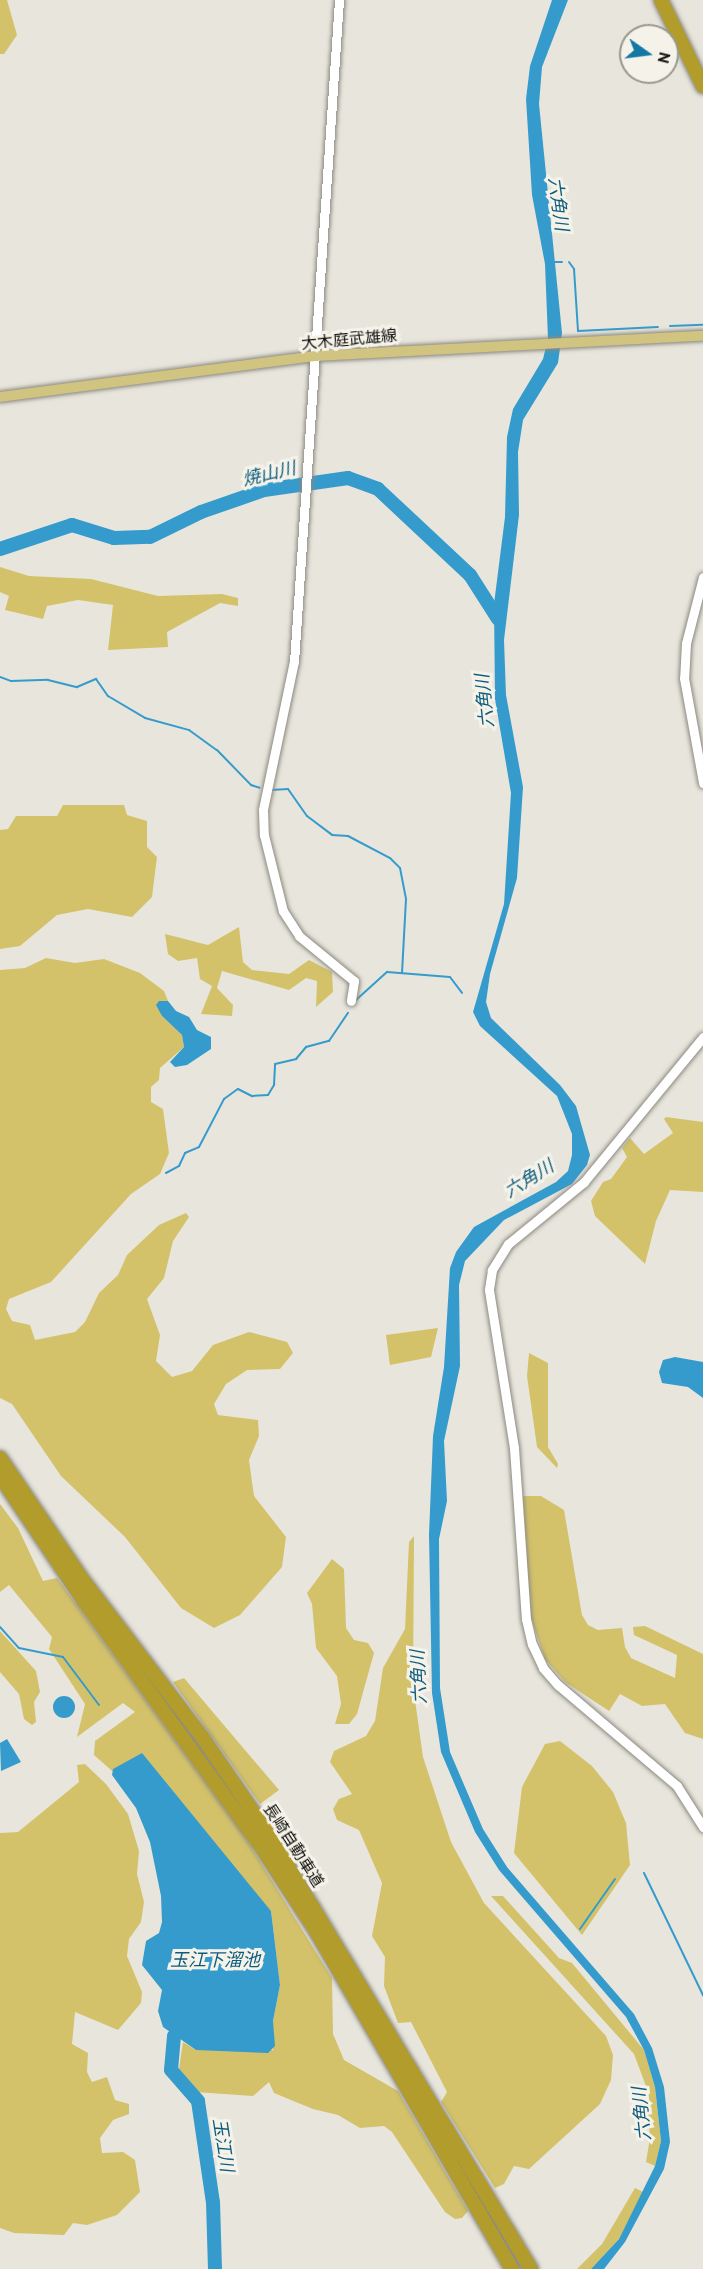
<!DOCTYPE html>
<html>
<head>
<meta charset="utf-8">
<style>
	body { margin:0 }
	#map { position:relative; width:703px; height:2269px; overflow:hidden; background:#e8e6dc; font-family:"PT Sans","Noto Sans JP",sans-serif }
	div>[style] { position:absolute }
	.green>* { inset:0; background:#d3c26a }
	.water>* { inset:0; background:#359bcc }
	.round { border-radius:50% }
	.stream>* { height:2px; margin:-1px; padding:0 1px; transform-origin:1px; border-radius:1px; background:#359bcc }
	.river>* { height:14px; margin:-7px; padding:0 7px; transform-origin:7px; border-radius:7px; background:#359bcc }
	.roads { filter:drop-shadow(0 0 2px #8b8980) drop-shadow(0 0 2px #8b8980) }
	.minor>* { height:9px; margin:-4.5px; padding:0 4.5px; transform-origin:4.5px; border-radius:4.5px; background:#fff }
	.major>* { height:10px; margin:-5px; padding:0 5px; transform-origin:5px; border-radius:5px; background:#d0c480 }
	.highway>* { height:14px; margin:-7px; padding:0 7px; transform-origin:7px; border-radius:7px; background:#b19c2c }
	span { translate:-50% -50%; white-space:nowrap; text-align:center; line-height:1.15; -webkit-text-stroke:6px #f5f3e9; paint-order:stroke }
	.street-label { font-size:16px; color:#100f0c }
	.water-label { font-size:18px; color:#0e5c7d; font-style:italic }
	.north { position:absolute; left:619px; top:24px; width:60px; height:60px; box-sizing:border-box; background:#f5f3e9; border:2px solid #999891; border-radius:50%; rotate:104deg; font-size:16px; font-weight:700; line-height:24px; text-align:center; color:#100f0c }
	.north::after { content:''; display:block; margin:auto; width:21px; height:27px; background:#1379a4; clip-path:polygon(50% 0,100% 100%,50% 72%,0 100%) }
</style>
</head>
<body>
<div id="map">
	<div class="green">
		<i style="clip-path:polygon(0 0,7px 0,17px 35px,4px 54px,0 54px)"></i>
		<i style="clip-path:polygon(0 567px,29px 576px,91px 579px,158px 596px,222px 594px,238px 598px,238px 606px,220px 603px,167px 632px,168px 647px,108px 650px,113px 605px,78px 600px,47px 606px,43px 619px,5px 610px,9px 596px,0 592px)"></i>
		<i style="clip-path:polygon(63px 805px,124px 805px,127px 815px,147px 821px,147px 847px,157px 857px,152px 897px,132px 917px,88px 909px,57px 915px,20px 946px,0 949px,0 830px,8px 829px,16px 816px,57px 816px)"></i>
		<i style="clip-path:polygon(239px 927px,243px 962px,252px 970px,289px 974px,309px 960px,332px 972px,333px 992px,316px 1007px,317px 981px,306px 978px,289px 990px,222px 971px,217px 988px,233px 1005px,232px 1016px,201px 1014px,212px 986px,200px 979px,197px 958px,178px 961px,168px 954px,165px 934px,208px 945px)"></i>
		<i style="clip-path:polygon(46px 958px,75px 963px,104px 959px,140px 973px,164px 991px,168px 1001px,159px 1001px,162px 1016px,182px 1035px,184px 1047px,160px 1068px,159px 1080px,151px 1087px,151px 1102px,163px 1109px,169px 1153px,160px 1174px,131px 1194px,51px 1282px,9px 1299px,6px 1309px,12px 1321px,30px 1325px,35px 1340px,75px 1332px,85px 1322px,99px 1293px,118px 1275px,127px 1255px,159px 1225px,186px 1213px,189px 1217px,173px 1241px,164px 1278px,147px 1299px,160px 1335px,156px 1361px,172px 1377px,192px 1371px,213px 1345px,249px 1332px,287px 1342px,293px 1353px,280px 1369px,247px 1370px,226px 1384px,214px 1404px,218px 1415px,258px 1420px,259px 1436px,249px 1460px,254px 1496px,286px 1537px,282px 1567px,240px 1615px,214px 1628px,181px 1608px,125px 1537px,61px 1476px,12px 1404px,0 1398px,0 970px,25px 968px)"></i>
		<i style="clip-path:polygon(666px 1117px,703px 1122px,703px 1192px,670px 1190px,656px 1221px,645px 1264px,595px 1216px,591px 1201px,603px 1182px,611px 1179px,627px 1157px,622px 1148px,630px 1138px,644px 1154px,673px 1133px,664px 1119px)"></i>
		<i style="clip-path:polygon(438px 1328px,431px 1357px,390px 1365px,386px 1335px)"></i>
		<i style="clip-path:polygon(529px 1353px,548px 1363px,548px 1447px,558px 1464px,557px 1468px,537px 1447px,527px 1376px)"></i>
		<i style="clip-path:polygon(523px 1496px,541px 1496px,564px 1510px,582px 1615px,588px 1625px,598px 1630px,622px 1628px,625px 1647px,631px 1658px,675px 1678px,677px 1655px,634px 1635px,633px 1627px,645px 1626px,703px 1654px,703px 1739px,685px 1733px,665px 1704px,642px 1706px,620px 1694px,609px 1711px,565px 1682px,545px 1659px,531px 1618px)"></i>
		<i style="clip-path:polygon(0 1504px,18px 1528px,43px 1581px,57px 1578px,243px 1834px,332px 1978px,333px 2034px,344px 2060px,398px 2091px,468px 2211px,462px 2218px,455px 2219px,445px 2212px,392px 2132px,384px 2126px,360px 2128px,338px 2115px,313px 2109px,274px 2093px,269px 2082px,253px 2096px,195px 2092px,178px 2076px,183px 2042px,196px 2050px,273px 2050px,273px 2021px,280px 1985px,271px 1911px,94px 1755px,95px 1741px,135px 1712px,123px 1703px,77px 1737px,85px 1704px,49px 1649px,52px 1637px,9px 1585px,0 1592px)"></i>
		<i style="clip-path:polygon(414px 1536px,413px 1686px,423px 1757px,451px 1842px,484px 1903px,606px 2036px,613px 2055px,611px 2080px,600px 2104px,529px 2169px,514px 2166px,504px 2184px,495px 2188px,441px 2102px,447px 2092px,411px 2022px,398px 2023px,384px 1986px,385px 1957px,372px 1936px,382px 1883px,359px 1830px,337px 1820px,333px 1809px,339px 1799px,352px 1794px,330px 1762px,334px 1751px,366px 1736px,375px 1721px,383px 1668px,405px 1629px,409px 1542px)"></i>
		<i style="clip-path:polygon(332px 1559px,344px 1569px,346px 1628px,354px 1640px,368px 1643px,374px 1653px,357px 1714px,349px 1724px,335px 1724px,341px 1704px,337px 1676px,316px 1648px,312px 1604px,307px 1593px)"></i>
		<i style="clip-path:polygon(0 1631px,36px 1671px,40px 1692px,34px 1702px,36px 1722px,32px 1725px,24px 1719px,19px 1694px,0 1672px)"></i>
		<i style="clip-path:polygon(184px 1678px,279px 1790px,260px 1804px,173px 1682px)"></i>
		<i style="clip-path:polygon(560px 1741px,592px 1766px,613px 1792px,626px 1823px,630px 1865px,582px 1935px,514px 1853px,522px 1787px,545px 1744px)"></i>
		<i style="clip-path:polygon(85px 1764px,106px 1784px,128px 1814px,139px 1851px,137px 1874px,144px 1902px,141px 1922px,129px 1939px,127px 1956px,142px 1992px,141px 2003px,118px 2030px,75px 2012px,72px 2044px,88px 2053px,87px 2072px,92px 2082px,107px 2077px,115px 2100px,129px 2104px,129px 2114px,113px 2120px,100px 2138px,102px 2153px,123px 2152px,135px 2160px,140px 2192px,117px 2215px,87px 2225px,73px 2223px,64px 2235px,14px 2233px,0 2228px,0 1833px,18px 1832px,79px 1782px,77px 1765px)"></i>
		<i style="clip-path:polygon(491px 1896px,503px 1896px,559px 1958px,572px 1963px,644px 2050px,655px 2087px,661px 2141px,655px 2166px,646px 2162px,650px 2138px,646px 2086px,634px 2054px)"></i>
		<i style="clip-path:polygon(635px 2188px,643px 2192px,619px 2239px,591px 2269px,577px 2269px,602px 2244px)"></i>
	</div>
	<div class="water">
		<i style="clip-path:polygon(552px 0,568px 0,542px 67px,539px 104px,562px 333px,558px 363px,523px 420px,518px 452px,519px 515px,504px 640px,506px 695px,523px 787px,517px 878px,490px 974px,486px 1002px,491px 1018px,560px 1085px,576px 1106px,590px 1155px,587px 1165px,572px 1184px,504px 1220px,465px 1261px,459px 1285px,460px 1366px,444px 1441px,447px 1501px,439px 1539px,440px 1688px,450px 1752px,483px 1829px,507px 1867px,634px 2014px,652px 2048px,664px 2087px,670px 2142px,664px 2169px,625px 2242px,604px 2269px,591px 2269px,619px 2239px,655px 2166px,661px 2141px,655px 2087px,644px 2050px,626px 2017px,499px 1870px,475px 1832px,441px 1752px,432px 1693px,429px 1535px,433px 1436px,444px 1367px,450px 1268px,456px 1252px,474px 1227px,556px 1182px,568px 1171px,572px 1155px,572px 1134px,557px 1096px,480px 1026px,473px 1012px,504px 904px,511px 793px,495px 699px,494px 604px,505px 517px,507px 437px,513px 409px,543px 359px,548px 339px,545px 264px,532px 195px,526px 99px,530px 66px)"></i>
		<i style="clip-path:polygon(159px 1001px,168px 1001px,176px 1011px,189px 1017px,197px 1030px,211px 1037px,211px 1049px,187px 1065px,175px 1067px,170px 1062px,184px 1047px,182px 1035px,162px 1016px,156px 1005px)"></i>
		<i style="clip-path:polygon(675px 1357px,703px 1362px,703px 1398px,688px 1387px,662px 1383px,659px 1372px,663px 1360px)"></i>
		<i class="round" style="left:53px;top:1696px;width:22px;height:22px"></i>
		<i style="clip-path:polygon(7px 1739px,21px 1762px,1px 1771px,0 1743px)"></i>
		<i style="clip-path:polygon(142px 1753px,271px 1911px,280px 1985px,273px 2021px,275px 2046px,268px 2053px,196px 2050px,163px 2027px,158px 2011px,162px 1990px,142px 1965px,146px 1941px,159px 1933px,162px 1922px,161px 1896px,150px 1842px,136px 1808px,112px 1775px,113px 1769px)"></i>
	</div>
	<div class="stream">
		<i style="left:552px;top:262px;width:10px"></i>
		<i style="left:569px;top:262px;width:9px;rotate:54deg"></i>
		<i style="left:574px;top:269px;width:62px;rotate:86.3deg"></i>
		<i style="left:578px;top:331px;width:80px;rotate:-2.9deg"></i>
		<i style="left:670px;top:326px;width:33px;rotate:-2deg"></i>
		<i style="left:0;top:677px;width:12px;rotate:20deg"></i>
		<i style="left:11px;top:681px;width:37px;rotate:-2deg"></i>
		<i style="left:48px;top:680px;width:30px;rotate:14deg"></i>
		<i style="left:77px;top:687px;width:21px;rotate:-23deg"></i>
		<i style="left:96px;top:679px;width:21px;rotate:55deg"></i>
		<i style="left:108px;top:696px;width:43px;rotate:30.7deg"></i>
		<i style="left:145px;top:718px;width:46px;rotate:15.3deg"></i>
		<i style="left:189px;top:730px;width:34px;rotate:36deg"></i>
		<i style="left:217px;top:750px;width:49px;rotate:45.8deg"></i>
		<i style="left:251px;top:785px;width:9px;rotate:18deg"></i>
		<i style="left:271px;top:790px;width:17px;rotate:-3deg"></i>
		<i style="left:288px;top:789px;width:33px;rotate:55deg"></i>
		<i style="left:307px;top:816px;width:31px;rotate:37deg"></i>
		<i style="left:332px;top:835px;width:16px;rotate:4deg"></i>
		<i style="left:348px;top:836px;width:47px;rotate:27.6deg"></i>
		<i style="left:390px;top:858px;width:14px;rotate:45deg"></i>
		<i style="left:400px;top:868px;width:32px;rotate:79deg"></i>
		<i style="left:406px;top:899px;width:74px;rotate:93.1deg"></i>
		<i style="left:356px;top:1000px;width:42px;rotate:-42.1deg"></i>
		<i style="left:387px;top:972px;width:63px;rotate:4.5deg"></i>
		<i style="left:450px;top:977px;width:20px;rotate:53deg"></i>
		<i style="left:166px;top:1173px;width:15px;rotate:-28deg"></i>
		<i style="left:179px;top:1166px;width:14px;rotate:-65deg"></i>
		<i style="left:185px;top:1153px;width:15px;rotate:-23deg"></i>
		<i style="left:199px;top:1147px;width:54px;rotate:-62.5deg"></i>
		<i style="left:224px;top:1099px;width:17px;rotate:-36deg"></i>
		<i style="left:238px;top:1089px;width:16px;rotate:27deg"></i>
		<i style="left:252px;top:1096px;width:16px;rotate:-4deg"></i>
		<i style="left:268px;top:1095px;width:12px;rotate:-59deg"></i>
		<i style="left:274px;top:1085px;width:21px;rotate:-87deg"></i>
		<i style="left:275px;top:1064px;width:22px;rotate:-13deg"></i>
		<i style="left:296px;top:1059px;width:16px;rotate:-50deg"></i>
		<i style="left:306px;top:1047px;width:24px;rotate:-15deg"></i>
		<i style="left:329px;top:1041px;width:34px;rotate:-56deg"></i>
		<i style="left:0;top:1627px;width:28px;rotate:48deg"></i>
		<i style="left:19px;top:1648px;width:45px;rotate:11.6deg"></i>
		<i style="left:63px;top:1657px;width:60px;rotate:53.1deg"></i>
		<i style="left:644px;top:1873px;width:136px;rotate:64.2deg"></i>
		<i style="left:580px;top:1929px;width:61px;rotate:-55deg"></i>
	</div>
	<div class="river">
		<i style="left:0;top:549px;width:76px;rotate:-18.4deg"></i>
		<i style="left:72px;top:525px;width:44px;rotate:17.2deg"></i>
		<i style="left:114px;top:538px;width:36px;rotate:-2deg"></i>
		<i style="left:150px;top:537px;width:57px;rotate:-26.1deg"></i>
		<i style="left:201px;top:512px;width:67px;rotate:-19.2deg"></i>
		<i style="left:264px;top:490px;width:85px;rotate:-8.1deg"></i>
		<i style="left:348px;top:478px;width:32px;rotate:20deg"></i>
		<i style="left:378px;top:489px;width:126px;rotate:43.1deg"></i>
		<i style="left:470px;top:575px;width:52px;rotate:57.5deg"></i>
		<i style="left:174px;top:2036px;width:34px;rotate:95deg"></i>
		<i style="left:171px;top:2070px;width:41px;rotate:48.9deg"></i>
		<i style="left:198px;top:2101px;width:102px;rotate:81.6deg"></i>
		<i style="left:213px;top:2202px;width:67px;rotate:88.3deg"></i>
	</div>
	<div class="roads">
		<div class="minor">
			<i style="left:339px;top:0;width:663px;rotate:93.89deg"></i>
			<i style="left:294px;top:661px;width:152px;rotate:101.8deg"></i>
			<i style="left:263px;top:810px;width:25px;rotate:88deg"></i>
			<i style="left:264px;top:835px;width:78px;rotate:76deg"></i>
			<i style="left:283px;top:911px;width:30px;rotate:57deg"></i>
			<i style="left:299px;top:936px;width:71px;rotate:39.3deg"></i>
			<i style="left:354px;top:981px;width:20px;rotate:99deg"></i>
			<i style="left:703px;top:577px;width:68px;rotate:104.4deg"></i>
			<i style="left:686px;top:643px;width:35px;rotate:93deg"></i>
			<i style="left:684px;top:678px;width:107px;rotate:79.7deg"></i>
			<i style="left:703px;top:1037px;width:188px;rotate:129.4deg"></i>
			<i style="left:584px;top:1182px;width:98px;rotate:140.8deg"></i>
			<i style="left:508px;top:1244px;width:31px;rotate:122deg"></i>
			<i style="left:492px;top:1270px;width:20px;rotate:99deg"></i>
			<i style="left:489px;top:1290px;width:160px;rotate:81deg"></i>
			<i style="left:514px;top:1448px;width:171px;rotate:86deg"></i>
			<i style="left:526px;top:1619px;width:26px;rotate:77deg"></i>
			<i style="left:532px;top:1644px;width:26px;rotate:65deg"></i>
			<i style="left:543px;top:1668px;width:23px;rotate:49deg"></i>
			<i style="left:558px;top:1685px;width:156px;rotate:40.3deg"></i>
			<i style="left:677px;top:1786px;width:49px;rotate:57.6deg"></i>
		</div>
		<div class="major">
			<i style="left:0;top:397px;width:318px;rotate:-7.4deg"></i>
			<i style="left:315px;top:356px;width:389px;rotate:-3deg"></i>
		</div>
		<div class="highway">
			<i style="left:661px;top:0;width:96px;rotate:64deg"></i>
			<i style="left:0;top:1458px;width:146px;rotate:55.9deg"></i>
			<i style="left:82px;top:1579px;width:198px;rotate:52.8deg"></i>
			<i style="left:202px;top:1737px;width:119px;rotate:55.6deg"></i>
			<i style="left:269px;top:1835px;width:507px;rotate:58.88deg"></i>
			<i style="left:0;top:1476px;width:151px;rotate:56.1deg"></i>
			<i style="left:84px;top:1601px;width:297px;rotate:54.2deg"></i>
			<i style="left:258px;top:1842px;width:106px;rotate:56.9deg"></i>
			<i style="left:316px;top:1931px;width:391px;rotate:59.9deg"></i>
		</div>
	</div>
	<div class="street-label">
		<span style="left:349px;top:339px;rotate:-5deg">大木庭武雄線</span>
		<span style="left:294px;top:1845px;rotate:57deg">長崎自動車道</span>
	</div>
	<div class="water-label">
		<span style="left:558px;top:204px;rotate:82deg">六角川</span>
		<span style="left:269px;top:474px;rotate:-13deg">焼山川</span>
		<span style="left:485px;top:701px;rotate:-96deg">六角川</span>
		<span style="left:529px;top:1179px;rotate:-32deg">六角川</span>
		<span style="left:419px;top:1677px;rotate:-93deg">六角川</span>
		<span style="left:215px;top:1960px">玉江下溜池</span>
		<span style="left:642px;top:2114px;rotate:-96deg">六角川</span>
		<span style="left:223px;top:2145px;rotate:81deg">玉江川</span>
	</div>
	<div class="north">N</div>
</div>
</body>
</html>
